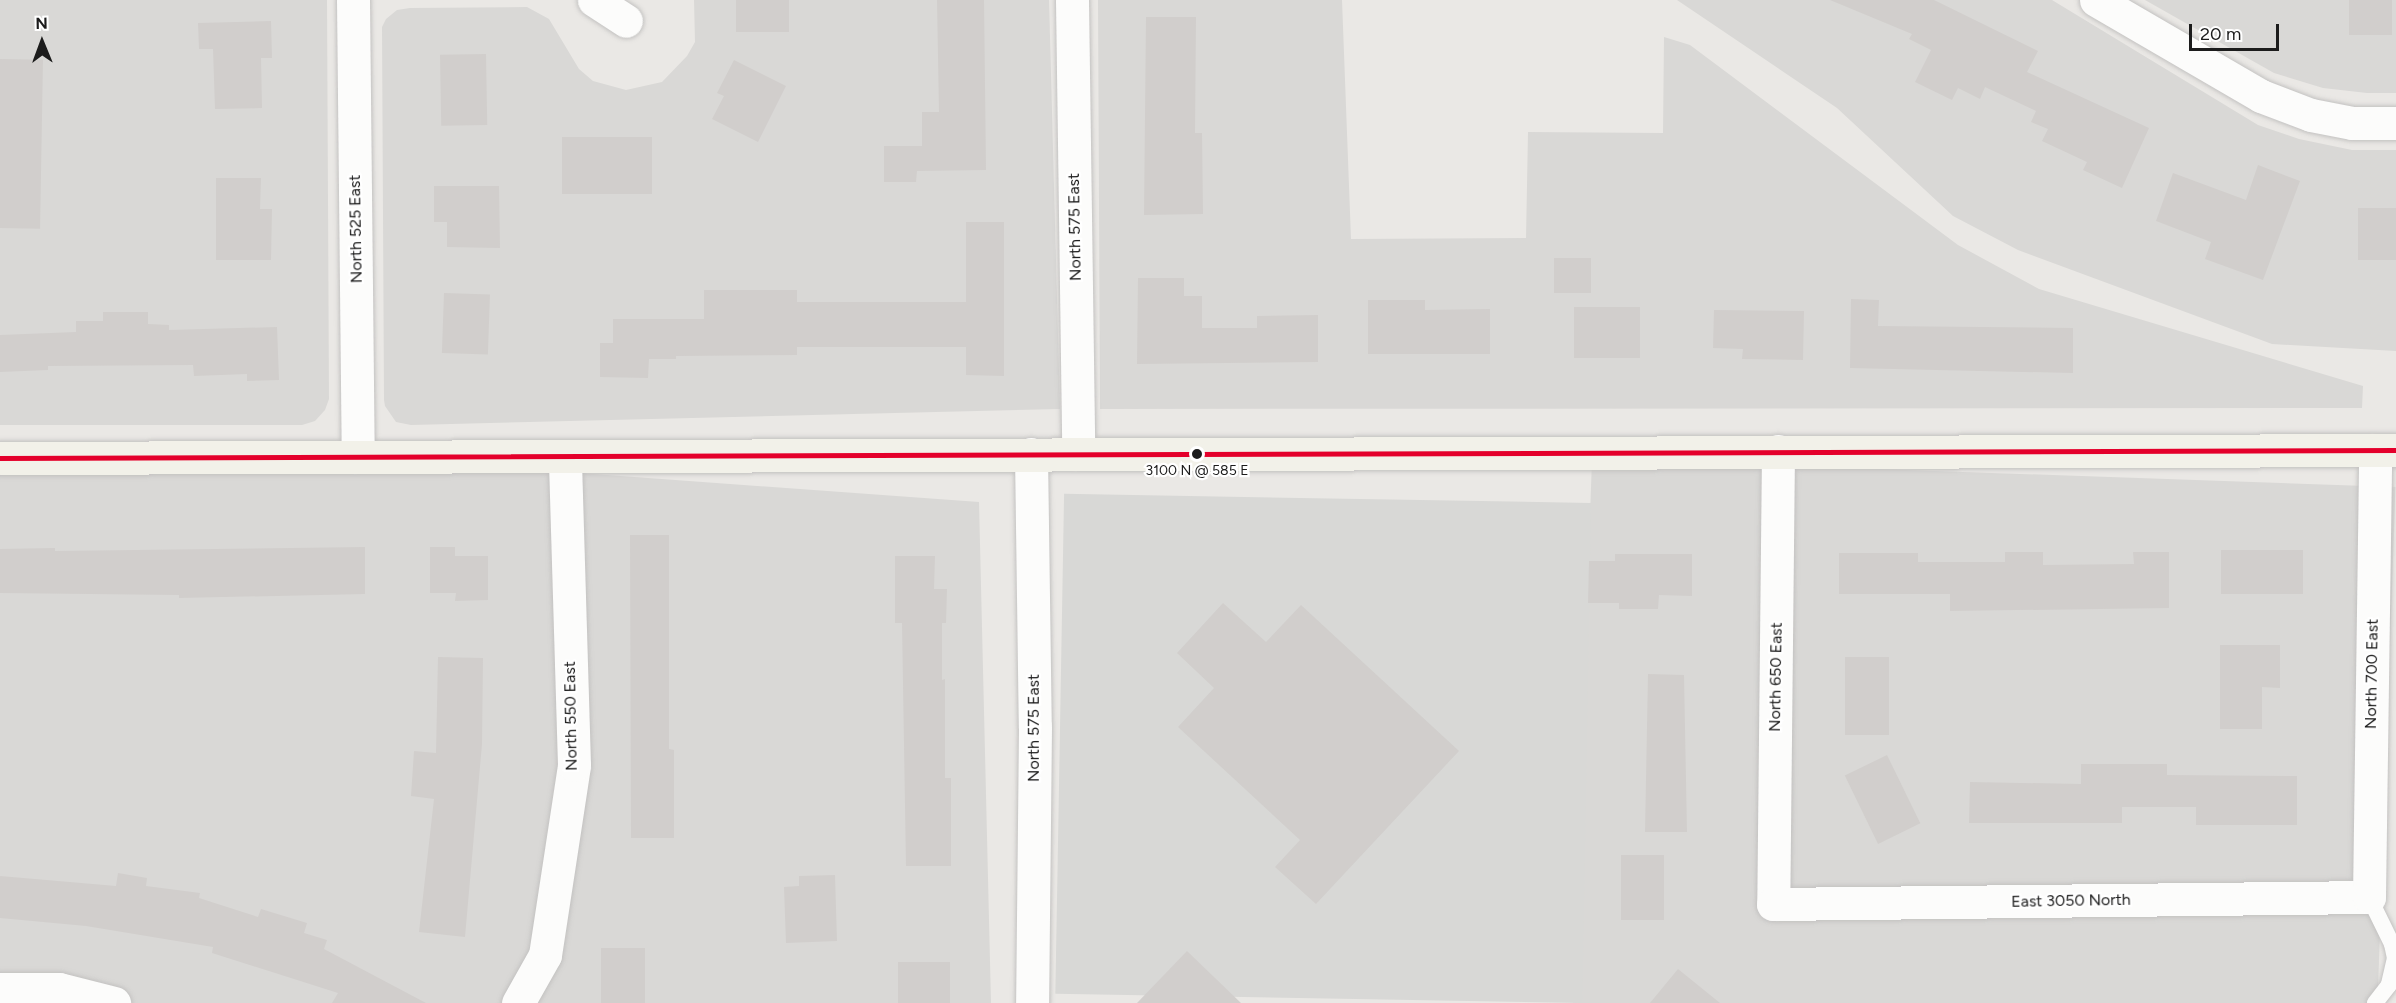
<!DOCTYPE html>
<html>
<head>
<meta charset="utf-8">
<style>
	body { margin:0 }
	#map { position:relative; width:2396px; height:1003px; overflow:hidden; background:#eae8e5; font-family:Figtree,sans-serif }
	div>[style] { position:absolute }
	.residential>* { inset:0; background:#d9d8d6; transform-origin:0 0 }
	.religious>* { inset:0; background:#d8d8d6; transform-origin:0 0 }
	.building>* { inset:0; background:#d1cecc; transform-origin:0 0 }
	.roads { filter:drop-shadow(0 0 2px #c3c2c1) drop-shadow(0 0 2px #c3c2c1) }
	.service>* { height:16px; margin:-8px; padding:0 8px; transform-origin:8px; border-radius:8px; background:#fcfcfb }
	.minor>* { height:33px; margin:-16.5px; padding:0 16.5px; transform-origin:16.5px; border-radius:16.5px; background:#fcfcfb }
	.secondary>* { height:33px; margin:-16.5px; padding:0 16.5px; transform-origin:16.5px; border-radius:16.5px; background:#f2f1e9 }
	.bus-1>* { height:4.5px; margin:-2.25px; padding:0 2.25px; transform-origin:2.25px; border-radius:2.25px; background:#e4002b }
	.dots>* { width:16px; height:16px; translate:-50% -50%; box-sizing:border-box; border:3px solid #fff; border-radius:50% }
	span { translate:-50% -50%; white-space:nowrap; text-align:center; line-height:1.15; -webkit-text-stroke:4.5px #fff; paint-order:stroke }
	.bus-label { font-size:14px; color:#1c1c1c }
	.street-label { font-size:16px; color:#1c1c1c }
	.north { position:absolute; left:12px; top:12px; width:60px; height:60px; -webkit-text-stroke:4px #fff; paint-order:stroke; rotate:359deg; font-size:16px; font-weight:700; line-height:24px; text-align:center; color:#1c1c1c }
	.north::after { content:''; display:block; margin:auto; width:21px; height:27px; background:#1c1c1c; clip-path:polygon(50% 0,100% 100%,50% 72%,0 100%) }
	.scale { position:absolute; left:2189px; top:24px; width:90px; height:27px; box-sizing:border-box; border:3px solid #1c1c1c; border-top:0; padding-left:8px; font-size:18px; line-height:21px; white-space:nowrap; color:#1c1c1c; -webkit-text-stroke:4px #fff; paint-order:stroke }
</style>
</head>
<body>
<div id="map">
	<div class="residential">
		<i style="clip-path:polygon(0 0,327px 0,329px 399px,325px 410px,315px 421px,302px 425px,0 425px)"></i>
		<i style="clip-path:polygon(694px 0,1049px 0,1060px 409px,411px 425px,396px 422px,385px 406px,384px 400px,382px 27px,386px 19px,397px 10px,410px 8px,527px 7px,549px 19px,579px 69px,593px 81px,626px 90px,662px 82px,687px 56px,695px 42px)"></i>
		<i style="clip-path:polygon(1098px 0,1342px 0,1351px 239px,1526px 238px,1528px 132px,1663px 133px,1664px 37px,1690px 45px,1958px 245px,2039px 289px,2363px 386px,2362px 408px,1100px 409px)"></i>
		<i style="clip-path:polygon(1677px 0,2052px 0,2258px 125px,2299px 139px,2352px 150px,2396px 150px,2396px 351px,2272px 344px,2018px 250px,1953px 216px,1837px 108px)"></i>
		<i style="clip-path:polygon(2145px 0,2396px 0,2396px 93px,2367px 93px,2323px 88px,2274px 73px)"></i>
		<i style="clip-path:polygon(358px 457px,979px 502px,991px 1003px,0 1003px,0 473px)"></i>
		<i style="left:1592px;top:459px;width:804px;height:544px;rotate:2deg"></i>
	</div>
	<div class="religious">
		<i style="left:1591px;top:503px;width:500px;height:527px;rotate:91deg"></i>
	</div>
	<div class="building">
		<i style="left:736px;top:0;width:53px;height:32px"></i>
		<i style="clip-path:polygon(937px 0,984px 0,986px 170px,917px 171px,916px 182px,884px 182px,884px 146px,922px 146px,922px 112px,939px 112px)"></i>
		<i style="clip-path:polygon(1830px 0,1934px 0,2038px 51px,2027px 72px,2149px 128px,2122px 188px,2083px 170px,2087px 162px,2042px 141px,2048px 129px,2031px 122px,2036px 111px,1985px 87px,1980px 99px,1958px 88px,1952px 100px,1915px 82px,1931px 50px,1909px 39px,1912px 34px)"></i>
		<i style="left:2349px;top:0;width:43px;height:35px"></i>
		<i style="clip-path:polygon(1146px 17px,1196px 17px,1195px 133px,1202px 133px,1203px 214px,1144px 215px)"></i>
		<i style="clip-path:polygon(271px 21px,272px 58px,261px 58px,262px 108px,215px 109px,213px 49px,199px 49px,198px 23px)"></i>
		<i style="left:486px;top:54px;width:71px;height:46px;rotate:89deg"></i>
		<i style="left:0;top:59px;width:43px;height:169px;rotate:1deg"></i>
		<i style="clip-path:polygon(734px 60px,786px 86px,758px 142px,712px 119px,724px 96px,717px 93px)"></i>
		<i style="left:562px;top:137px;width:90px;height:57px"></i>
		<i style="clip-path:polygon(2258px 165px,2300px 181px,2263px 280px,2205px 259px,2211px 242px,2156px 221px,2173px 173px,2246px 200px)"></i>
		<i style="clip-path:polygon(216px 178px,261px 178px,260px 209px,272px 209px,271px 260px,216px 260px)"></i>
		<i style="clip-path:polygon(434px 186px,499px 186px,500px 248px,447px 247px,447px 222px,434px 222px)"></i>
		<i style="left:2396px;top:208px;width:52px;height:38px;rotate:90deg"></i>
		<i style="clip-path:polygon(966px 222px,1004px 222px,1004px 376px,966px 375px,966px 347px,797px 347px,797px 355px,676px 356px,676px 359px,649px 359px,648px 378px,600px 377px,600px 343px,613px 343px,613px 319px,704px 319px,704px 290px,797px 290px,797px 302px,966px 302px)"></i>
		<i style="left:1554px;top:258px;width:37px;height:35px"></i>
		<i style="clip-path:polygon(1138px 278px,1184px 278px,1184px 296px,1202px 296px,1202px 328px,1257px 328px,1257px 316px,1318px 315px,1318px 362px,1137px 364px)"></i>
		<i style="left:444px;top:293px;width:46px;height:60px;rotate:2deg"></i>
		<i style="clip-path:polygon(1851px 299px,1879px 300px,1878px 326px,2073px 328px,2073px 373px,1850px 368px)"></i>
		<i style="clip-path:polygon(1368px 300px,1425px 300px,1425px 310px,1490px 309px,1490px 354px,1368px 354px)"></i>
		<i style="left:1640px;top:307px;width:51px;height:66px;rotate:90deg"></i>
		<i style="clip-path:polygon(1714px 310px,1804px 311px,1803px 360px,1742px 359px,1743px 349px,1713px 348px)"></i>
		<i style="clip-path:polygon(103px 312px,148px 312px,148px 324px,169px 325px,169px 330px,277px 327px,279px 380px,247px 381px,247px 374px,194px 376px,193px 365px,48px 366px,48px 370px,0 372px,0 335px,76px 332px,76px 321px,103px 321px)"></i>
		<i style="clip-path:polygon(630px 535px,669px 535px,669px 749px,674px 750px,674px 838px,631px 838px)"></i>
		<i style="clip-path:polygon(365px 547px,365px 594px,179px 598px,179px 595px,0 593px,0 549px,55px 548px,55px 551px)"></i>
		<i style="clip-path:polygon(430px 547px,455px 547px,455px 556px,488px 556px,488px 600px,455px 601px,456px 593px,430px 593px)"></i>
		<i style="left:2221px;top:550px;width:82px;height:44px"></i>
		<i style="clip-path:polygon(2005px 552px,2043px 552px,2043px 565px,2134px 564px,2133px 552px,2169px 552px,2169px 608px,1950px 611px,1950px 594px,1839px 594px,1839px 553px,1918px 553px,1918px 562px,2005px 562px)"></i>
		<i style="clip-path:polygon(1615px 554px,1692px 554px,1692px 596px,1659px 595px,1658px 609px,1619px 609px,1619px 603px,1588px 603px,1589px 561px,1615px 561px)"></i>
		<i style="clip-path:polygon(895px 556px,935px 556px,934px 589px,947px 589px,946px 623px,942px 623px,942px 680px,945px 679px,945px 778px,951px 778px,951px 866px,906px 866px,902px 623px,895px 623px)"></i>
		<i style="clip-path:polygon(1223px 603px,1266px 642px,1301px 605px,1459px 751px,1316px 904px,1275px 867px,1300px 840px,1178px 727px,1214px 688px,1177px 653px)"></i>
		<i style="clip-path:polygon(2220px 645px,2280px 645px,2280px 688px,2262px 687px,2262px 729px,2220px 729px)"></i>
		<i style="clip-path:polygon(438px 657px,483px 658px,482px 744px,465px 937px,419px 932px,434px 799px,411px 796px,414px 751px,436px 753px)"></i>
		<i style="left:1845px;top:657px;width:44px;height:78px"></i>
		<i style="clip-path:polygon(1648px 674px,1684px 675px,1687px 832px,1645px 832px)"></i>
		<i style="left:1887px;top:755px;width:76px;height:47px;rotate:64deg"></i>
		<i style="clip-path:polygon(2081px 764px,2167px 764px,2167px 775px,2297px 776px,2297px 825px,2196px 825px,2196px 807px,2122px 807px,2122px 823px,1969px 823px,1970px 782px,2081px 784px)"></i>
		<i style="left:1621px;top:855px;width:43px;height:65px"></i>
		<i style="clip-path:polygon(118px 873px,147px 878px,146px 886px,200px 893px,199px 898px,258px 917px,261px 909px,307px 923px,304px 933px,327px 940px,324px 949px,426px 1003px,332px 1003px,338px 993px,212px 953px,213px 947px,86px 926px,0 918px,0 876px,116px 886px)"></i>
		<i style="clip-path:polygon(835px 875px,837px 941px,786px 943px,784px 887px,799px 886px,799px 876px)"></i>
		<i style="left:601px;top:948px;width:44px;height:55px"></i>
		<i style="clip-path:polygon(1187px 951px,1241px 1003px,1137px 1003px)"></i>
		<i style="left:898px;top:962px;width:52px;height:41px"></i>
		<i style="clip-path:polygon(1678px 969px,1720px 1003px,1650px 1003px)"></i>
	</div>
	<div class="roads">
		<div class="service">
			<i style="left:2369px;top:897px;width:52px;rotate:63.9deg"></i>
			<i style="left:2392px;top:944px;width:14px;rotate:78deg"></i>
			<i style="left:2395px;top:958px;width:28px;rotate:103deg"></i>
			<i style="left:2389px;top:985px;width:23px;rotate:128deg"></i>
		</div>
		<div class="minor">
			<i style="left:353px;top:0;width:457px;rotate:89.4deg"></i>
			<i style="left:594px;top:0;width:38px;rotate:33deg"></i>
			<i style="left:1072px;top:0;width:454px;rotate:89.2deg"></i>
			<i style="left:2096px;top:0;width:191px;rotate:30.2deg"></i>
			<i style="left:2261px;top:96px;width:53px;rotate:20.8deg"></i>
			<i style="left:2311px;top:115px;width:42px;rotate:11deg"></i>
			<i style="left:2352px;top:123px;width:44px"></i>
			<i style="left:1778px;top:451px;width:453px;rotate:90.6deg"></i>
			<i style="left:1773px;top:904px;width:596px;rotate:-0.67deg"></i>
			<i style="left:2369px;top:897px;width:447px;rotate:-89.2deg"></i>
			<i style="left:1031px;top:454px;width:273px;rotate:89.2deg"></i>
			<i style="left:1035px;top:727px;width:276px;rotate:90.6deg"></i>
			<i style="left:0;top:989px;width:59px"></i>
			<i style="left:59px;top:989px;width:57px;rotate:14.3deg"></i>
			<i style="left:518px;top:1003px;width:55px;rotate:-60.6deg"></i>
			<i style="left:545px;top:955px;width:192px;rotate:-81.3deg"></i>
			<i style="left:574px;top:765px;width:309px;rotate:-91.7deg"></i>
		</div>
		<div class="secondary">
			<i style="left:0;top:458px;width:2396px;rotate:-0.19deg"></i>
		</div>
	</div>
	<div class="bus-1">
		<i style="left:0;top:458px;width:2396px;rotate:-0.19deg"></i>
	</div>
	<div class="dots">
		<i style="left:1197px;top:454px;background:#1c1c1c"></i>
	</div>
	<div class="bus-label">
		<span style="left:1197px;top:471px">3100 N @ 585 E</span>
	</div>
	<div class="street-label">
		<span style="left:1075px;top:227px;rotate:-91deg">North 575 East</span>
		<span style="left:356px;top:229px;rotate:-91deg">North 525 East</span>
		<span style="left:2372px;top:674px;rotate:-89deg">North 700 East</span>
		<span style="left:1776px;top:677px;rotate:-89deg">North 650 East</span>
		<span style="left:571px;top:716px;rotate:-91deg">North 550 East</span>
		<span style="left:1034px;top:728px;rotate:-90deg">North 575 East</span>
		<span style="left:2071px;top:901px;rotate:-1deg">East 3050 North</span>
	</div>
	<div class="north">N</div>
	<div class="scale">20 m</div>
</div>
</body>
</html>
